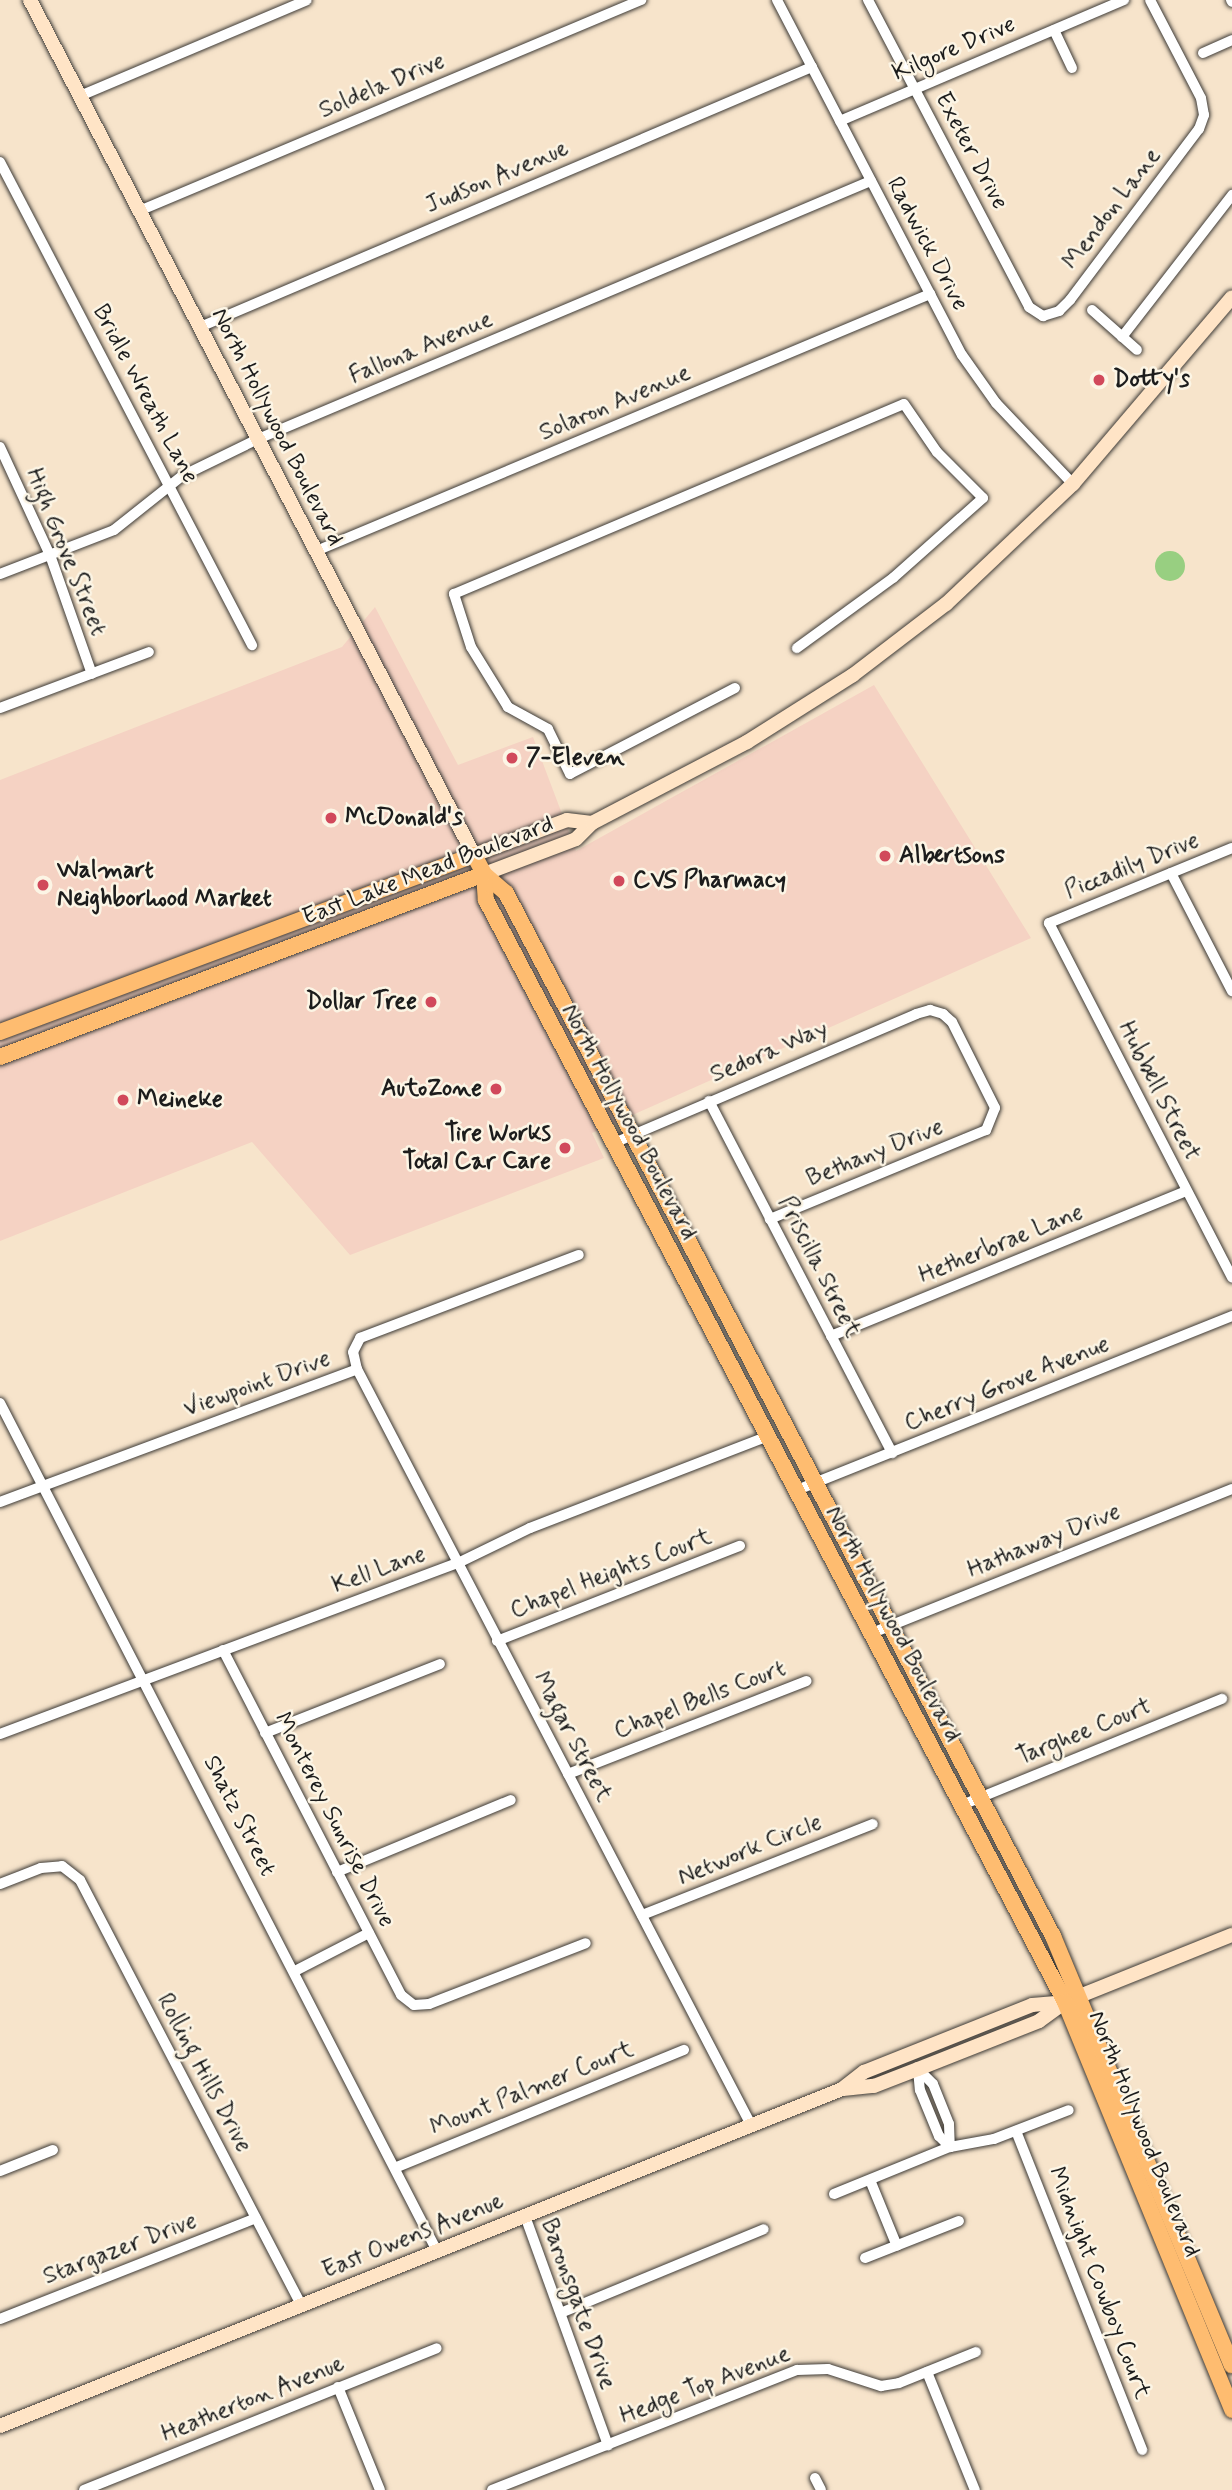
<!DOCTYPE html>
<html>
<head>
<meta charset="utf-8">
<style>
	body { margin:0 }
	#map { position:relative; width:1232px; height:2490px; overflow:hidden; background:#f7e4cb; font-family:Mynerve,sans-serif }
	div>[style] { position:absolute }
	.built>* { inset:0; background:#f5d2c3 }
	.green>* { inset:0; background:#98cf81 }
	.round { border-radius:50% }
	.roads { filter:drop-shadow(0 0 2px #3d3a36) drop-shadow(0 0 2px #3d3a36) }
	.street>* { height:10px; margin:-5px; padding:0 5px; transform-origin:5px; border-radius:5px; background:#fff }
	.secondary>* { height:14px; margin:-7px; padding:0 7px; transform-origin:7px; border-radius:7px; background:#ffe4c6 }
	.primary>* { height:16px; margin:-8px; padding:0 8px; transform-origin:8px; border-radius:8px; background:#febc70 }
	.dots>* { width:19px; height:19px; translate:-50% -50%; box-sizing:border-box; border:4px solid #fcf5e5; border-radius:50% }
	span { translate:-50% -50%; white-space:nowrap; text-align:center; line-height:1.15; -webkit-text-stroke:5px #fcf5e5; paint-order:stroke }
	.street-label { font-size:24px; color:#1c1c1c }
	.poi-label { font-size:24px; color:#1c1c1c; font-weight:700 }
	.left { translate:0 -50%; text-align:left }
	.right { translate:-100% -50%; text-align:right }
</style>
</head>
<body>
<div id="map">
	<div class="built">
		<i style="clip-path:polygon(375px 607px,458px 765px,533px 737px,576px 851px,874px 685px,1031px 938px,592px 1133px,604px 1158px,350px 1255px,252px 1142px,0 1241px,0 780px,342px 647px)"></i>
	</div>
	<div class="green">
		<i class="round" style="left:1155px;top:551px;width:30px;height:30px"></i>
	</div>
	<div class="roads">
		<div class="street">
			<i style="left:777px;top:0;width:400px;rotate:62.5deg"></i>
			<i style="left:962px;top:355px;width:59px;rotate:54.7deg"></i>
			<i style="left:996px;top:403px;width:112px;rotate:46.5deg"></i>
			<i style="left:868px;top:0;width:347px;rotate:62.3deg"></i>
			<i style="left:1029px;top:307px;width:17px;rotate:33deg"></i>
			<i style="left:1043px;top:316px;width:17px;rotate:-17deg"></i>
			<i style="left:1059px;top:311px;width:16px;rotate:-45deg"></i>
			<i style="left:1070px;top:300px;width:214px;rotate:-53deg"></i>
			<i style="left:1199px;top:129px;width:15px;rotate:-70deg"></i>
			<i style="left:1204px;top:115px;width:17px;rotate:-100deg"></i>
			<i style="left:1201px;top:98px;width:110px;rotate:-117.5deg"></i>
			<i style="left:1231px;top:0;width:2px;rotate:63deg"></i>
			<i style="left:1054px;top:30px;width:42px;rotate:64.7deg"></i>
			<i style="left:1203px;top:53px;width:32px;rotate:-24deg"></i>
			<i style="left:80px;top:96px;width:246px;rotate:-22.9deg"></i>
			<i style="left:840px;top:121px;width:309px;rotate:-23.1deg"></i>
			<i style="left:0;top:162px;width:545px;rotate:62.45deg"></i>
			<i style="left:139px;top:211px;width:545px;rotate:-22.8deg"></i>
			<i style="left:1092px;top:310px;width:60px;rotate:41.6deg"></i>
			<i style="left:200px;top:327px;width:665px;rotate:-23.02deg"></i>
			<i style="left:1122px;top:337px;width:180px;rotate:-52.2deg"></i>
			<i style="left:0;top:447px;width:119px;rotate:65.2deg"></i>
			<i style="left:50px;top:555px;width:126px;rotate:70.6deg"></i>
			<i style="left:316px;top:551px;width:666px;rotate:-22.71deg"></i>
			<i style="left:0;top:574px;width:122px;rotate:-21.1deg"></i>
			<i style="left:114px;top:530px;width:87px;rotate:-38.5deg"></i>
			<i style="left:182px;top:476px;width:85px;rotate:-26deg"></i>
			<i style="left:258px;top:439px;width:665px;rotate:-22.83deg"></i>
			<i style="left:735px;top:688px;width:186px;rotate:152.5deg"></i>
			<i style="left:570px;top:774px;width:50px;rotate:-116.1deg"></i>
			<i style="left:548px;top:729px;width:46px;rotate:-151.2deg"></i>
			<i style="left:508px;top:707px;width:70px;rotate:-121.7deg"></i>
			<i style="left:471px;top:647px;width:56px;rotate:-107.8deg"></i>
			<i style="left:454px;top:594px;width:488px;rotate:-22.9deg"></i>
			<i style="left:904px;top:404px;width:58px;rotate:55.5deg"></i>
			<i style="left:937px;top:452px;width:65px;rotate:45deg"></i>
			<i style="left:983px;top:498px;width:120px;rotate:138.4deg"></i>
			<i style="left:893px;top:578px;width:119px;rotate:143.9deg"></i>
			<i style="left:0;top:708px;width:159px;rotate:-20.6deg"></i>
			<i style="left:1232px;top:848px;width:198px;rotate:157.7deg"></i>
			<i style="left:1049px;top:923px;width:399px;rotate:62.7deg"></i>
			<i style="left:1171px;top:873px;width:133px;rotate:62.7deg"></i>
			<i style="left:709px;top:1101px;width:397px;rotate:62.5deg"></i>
			<i style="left:614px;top:1143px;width:328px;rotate:-23.1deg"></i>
			<i style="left:916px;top:1014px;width:15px;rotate:-16deg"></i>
			<i style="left:930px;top:1010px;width:14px;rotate:17deg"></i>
			<i style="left:943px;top:1014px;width:12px;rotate:42deg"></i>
			<i style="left:952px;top:1022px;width:96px;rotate:63.4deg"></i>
			<i style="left:995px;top:1108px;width:24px;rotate:112deg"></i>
			<i style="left:986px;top:1130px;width:234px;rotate:157.6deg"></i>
			<i style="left:831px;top:1336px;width:384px;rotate:-22.2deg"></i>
			<i style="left:357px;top:1369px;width:853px;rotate:62.47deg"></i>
			<i style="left:0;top:1403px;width:954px;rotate:62.74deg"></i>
			<i style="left:797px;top:1490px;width:469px;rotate:-21.8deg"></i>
			<i style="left:0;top:1502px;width:381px;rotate:-20.4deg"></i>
			<i style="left:357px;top:1369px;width:17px;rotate:-103deg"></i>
			<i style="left:353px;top:1352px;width:16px;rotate:-63deg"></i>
			<i style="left:360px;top:1338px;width:234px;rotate:-20.8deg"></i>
			<i style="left:872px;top:1633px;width:388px;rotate:-21.8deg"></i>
			<i style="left:497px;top:1641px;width:261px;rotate:-21.4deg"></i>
			<i style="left:223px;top:1650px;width:388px;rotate:62.7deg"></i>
			<i style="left:401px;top:1995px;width:16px;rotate:38deg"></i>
			<i style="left:414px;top:2005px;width:15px;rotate:-4deg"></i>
			<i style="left:429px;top:2004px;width:168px;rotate:-21.2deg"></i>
			<i style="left:265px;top:1733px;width:188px;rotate:-21.5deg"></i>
			<i style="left:0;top:1734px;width:489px;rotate:-20.5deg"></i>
			<i style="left:458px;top:1563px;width:80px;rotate:-25.9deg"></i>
			<i style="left:530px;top:1528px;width:256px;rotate:-21.1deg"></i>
			<i style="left:568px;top:1774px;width:256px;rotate:-21.3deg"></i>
			<i style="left:962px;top:1805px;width:281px;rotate:-22.2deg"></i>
			<i style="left:337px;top:1872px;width:188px;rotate:-22.5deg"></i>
			<i style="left:0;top:1884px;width:44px;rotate:-21.3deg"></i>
			<i style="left:41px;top:1868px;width:21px;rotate:-5deg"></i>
			<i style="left:62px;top:1866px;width:23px;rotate:38deg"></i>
			<i style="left:80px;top:1880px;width:479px;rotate:62.5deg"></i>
			<i style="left:642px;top:1915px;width:248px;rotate:-21.5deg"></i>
			<i style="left:295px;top:1971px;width:83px;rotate:-27.2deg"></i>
			<i style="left:918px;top:2069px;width:21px;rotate:45deg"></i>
			<i style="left:933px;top:2084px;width:43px;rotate:68.2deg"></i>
			<i style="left:949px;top:2124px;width:23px;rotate:88deg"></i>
			<i style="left:918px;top:2069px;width:21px;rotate:85deg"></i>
			<i style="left:920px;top:2090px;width:50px;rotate:67.6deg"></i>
			<i style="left:939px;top:2136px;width:16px;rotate:45deg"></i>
			<i style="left:1016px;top:2131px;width:343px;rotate:68.4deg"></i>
			<i style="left:397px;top:2167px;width:310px;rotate:-22.2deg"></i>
			<i style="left:0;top:2171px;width:57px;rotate:-21.6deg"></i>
			<i style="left:870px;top:2180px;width:71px;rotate:67.8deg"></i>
			<i style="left:834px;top:2194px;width:125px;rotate:-22.1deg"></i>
			<i style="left:950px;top:2147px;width:45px;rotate:-10.3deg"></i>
			<i style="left:994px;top:2139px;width:80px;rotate:-21.1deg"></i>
			<i style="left:525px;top:2216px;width:244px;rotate:70.1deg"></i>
			<i style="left:865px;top:2258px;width:101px;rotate:-21.5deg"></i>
			<i style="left:563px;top:2312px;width:217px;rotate:-22.4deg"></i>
			<i style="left:0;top:2319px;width:275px;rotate:-21.5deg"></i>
			<i style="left:927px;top:2372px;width:127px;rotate:67.9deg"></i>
			<i style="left:338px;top:2387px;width:111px;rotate:67.8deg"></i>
			<i style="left:815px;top:2478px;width:13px;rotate:63deg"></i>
			<i style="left:84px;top:2490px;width:380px;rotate:-21.9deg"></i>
			<i style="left:492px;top:2490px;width:328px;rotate:-21.5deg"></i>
			<i style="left:797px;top:2370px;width:31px;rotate:-2deg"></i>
			<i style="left:828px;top:2369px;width:56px;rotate:17.8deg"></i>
			<i style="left:881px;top:2386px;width:18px;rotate:-9deg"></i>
			<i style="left:899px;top:2383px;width:83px;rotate:-21.9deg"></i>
		</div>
		<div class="secondary">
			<i style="left:30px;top:0;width:963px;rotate:62.56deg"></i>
			<i style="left:474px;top:855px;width:99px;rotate:-20.6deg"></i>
			<i style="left:567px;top:820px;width:25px;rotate:7deg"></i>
			<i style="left:484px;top:874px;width:98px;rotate:-20.8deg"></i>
			<i style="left:576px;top:839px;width:23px;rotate:-45deg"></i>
			<i style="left:592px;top:823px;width:175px;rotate:-27.6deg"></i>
			<i style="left:747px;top:742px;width:125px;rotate:-32.3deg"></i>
			<i style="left:853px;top:675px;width:117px;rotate:-37.4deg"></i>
			<i style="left:946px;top:604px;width:175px;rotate:-43.4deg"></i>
			<i style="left:1073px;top:484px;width:245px;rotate:-49.6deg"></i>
			<i style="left:843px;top:2089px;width:31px;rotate:-6deg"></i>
			<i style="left:874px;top:2086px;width:47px;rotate:-21.1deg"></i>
			<i style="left:918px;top:2069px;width:130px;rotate:-21.6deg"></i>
			<i style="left:1039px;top:2021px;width:31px;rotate:-36deg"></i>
			<i style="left:0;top:2426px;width:907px;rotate:-21.81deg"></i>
			<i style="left:842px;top:2089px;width:28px;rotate:-38deg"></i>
			<i style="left:864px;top:2072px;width:181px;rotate:-21.7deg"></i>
			<i style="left:1032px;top:2005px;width:33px;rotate:-5deg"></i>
			<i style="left:1065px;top:2002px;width:180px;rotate:-21.9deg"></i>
		</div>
		<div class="primary">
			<i style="left:484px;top:874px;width:29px;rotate:41deg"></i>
			<i style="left:506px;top:893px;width:1178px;rotate:62.33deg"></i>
			<i style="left:1053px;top:1936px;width:465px;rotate:67.4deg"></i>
			<i style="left:0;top:1032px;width:506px;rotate:-20.48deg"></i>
			<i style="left:474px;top:855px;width:21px;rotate:62deg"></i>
			<i style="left:484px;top:874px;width:26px;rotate:86deg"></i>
			<i style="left:486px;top:900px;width:1245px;rotate:62.28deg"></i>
			<i style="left:1065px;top:2002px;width:441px;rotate:67.7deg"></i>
			<i style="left:0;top:1057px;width:517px;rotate:-20.71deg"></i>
		</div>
	</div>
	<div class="dots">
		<i style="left:1099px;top:380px;background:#d1495b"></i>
		<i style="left:512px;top:758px;background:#d1495b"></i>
		<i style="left:331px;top:818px;background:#d1495b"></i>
		<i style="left:885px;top:856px;background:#d1495b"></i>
		<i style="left:619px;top:881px;background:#d1495b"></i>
		<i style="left:43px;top:885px;background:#d1495b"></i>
		<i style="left:431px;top:1002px;background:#d1495b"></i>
		<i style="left:496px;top:1089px;background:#d1495b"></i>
		<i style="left:123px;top:1100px;background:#d1495b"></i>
		<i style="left:565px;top:1148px;background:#d1495b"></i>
	</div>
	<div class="street-label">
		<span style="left:954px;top:49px;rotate:-23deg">Kilgore Drive</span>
		<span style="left:382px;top:86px;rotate:-23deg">Soldela Drive</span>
		<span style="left:971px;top:151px;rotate:62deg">Exeter Drive</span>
		<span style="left:497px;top:177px;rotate:-23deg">Judson Avenue</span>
		<span style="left:1112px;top:209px;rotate:-53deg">Mendon Lane</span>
		<span style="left:927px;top:244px;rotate:62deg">Radwick Drive</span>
		<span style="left:421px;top:348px;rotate:-23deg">Fallona Avenue</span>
		<span style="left:145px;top:394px;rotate:62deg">Bridle Wreath Lane</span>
		<span style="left:615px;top:403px;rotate:-23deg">Solaron Avenue</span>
		<span style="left:277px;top:427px;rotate:63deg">North Hollywood Boulevard</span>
		<span style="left:66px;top:552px;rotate:68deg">High Grove Street</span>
		<span style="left:1132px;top:866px;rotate:-22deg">Piccadily Drive</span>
		<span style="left:428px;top:871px;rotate:-21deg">East Lake Mead Boulevard</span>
		<span style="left:769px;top:1052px;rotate:-23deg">Sedora Way</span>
		<span style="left:1159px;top:1091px;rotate:63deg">Hubbell Street</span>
		<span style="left:629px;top:1122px;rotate:62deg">North Hollywood Boulevard</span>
		<span style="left:875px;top:1153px;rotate:-22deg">Bethany Drive</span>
		<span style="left:1001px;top:1244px;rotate:-22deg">Hetherbrae Lane</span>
		<span style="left:819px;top:1267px;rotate:63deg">Priscilla Street</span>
		<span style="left:257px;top:1384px;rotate:-20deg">Viewpoint Drive</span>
		<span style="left:1007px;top:1384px;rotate:-22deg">Cherry Grove Avenue</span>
		<span style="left:1044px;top:1541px;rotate:-22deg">Hathaway Drive</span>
		<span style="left:379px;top:1570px;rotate:-20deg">Kell Lane</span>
		<span style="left:611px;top:1574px;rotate:-21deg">Chapel Heights Court</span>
		<span style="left:893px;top:1624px;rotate:62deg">North Hollywood Boulevard</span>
		<span style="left:700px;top:1700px;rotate:-21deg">Chapel Bells Court</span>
		<span style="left:1084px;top:1732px;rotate:-22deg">Targhee Court</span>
		<span style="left:572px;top:1737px;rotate:62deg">Magar Street</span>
		<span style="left:239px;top:1816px;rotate:63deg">Shatz Street</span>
		<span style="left:334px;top:1820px;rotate:63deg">Monterey Sunrise Drive</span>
		<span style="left:750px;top:1850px;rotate:-22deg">Network Circle</span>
		<span style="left:204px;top:2073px;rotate:62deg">Rolling Hills Drive</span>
		<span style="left:532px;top:2089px;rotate:-22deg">Mount Palmer Court</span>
		<span style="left:1144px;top:2134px;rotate:68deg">North Hollywood Boulevard</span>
		<span style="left:413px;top:2236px;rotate:-22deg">East Owens Avenue</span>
		<span style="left:120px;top:2249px;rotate:-21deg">Stargazer Drive</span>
		<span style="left:1099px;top:2283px;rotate:69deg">Midnight Cowboy Court</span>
		<span style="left:578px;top:2304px;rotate:70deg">Baronsgate Drive</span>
		<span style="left:705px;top:2385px;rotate:-21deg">Hedge Top Avenue</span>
		<span style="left:253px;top:2399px;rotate:-22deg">Heatherton Avenue</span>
	</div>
	<div class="poi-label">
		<span class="left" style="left:1113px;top:380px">Dotty's</span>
		<span class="left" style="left:526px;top:758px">7-Eleven</span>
		<span class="left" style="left:345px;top:818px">McDonald's</span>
		<span class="left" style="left:899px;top:856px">Albertsons</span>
		<span class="left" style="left:57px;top:885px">Walmart<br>Neighborhood Market</span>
		<span class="left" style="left:633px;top:881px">CVS Pharmacy</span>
		<span class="right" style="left:417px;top:1002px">Dollar Tree</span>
		<span class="right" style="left:482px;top:1089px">AutoZone</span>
		<span class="left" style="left:137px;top:1100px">Meineke</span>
		<span class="right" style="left:551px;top:1148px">Tire Works<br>Total Car Care</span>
	</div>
</div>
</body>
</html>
